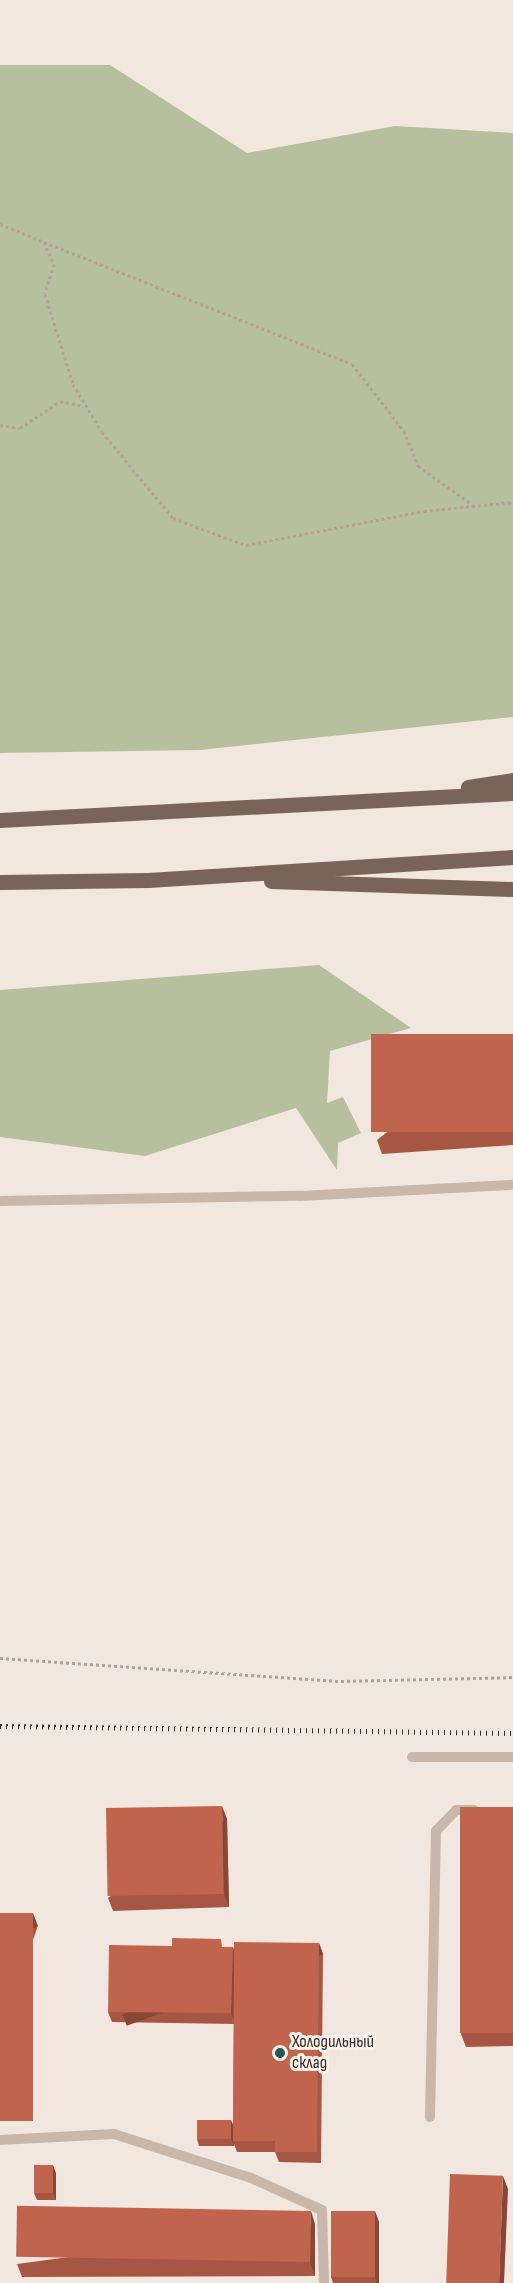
<!DOCTYPE html>
<html>
<head>
<meta charset="utf-8">
<style>
	body { margin:0 }
	#map { position:relative; width:513px; height:2283px; overflow:hidden; background:#f1e7de; font-family:"Sofia Sans Condensed",sans-serif }
	div>[style] { position:absolute }
	.green>* { inset:0; background:#b6c09e }
	.path>* { height:3px; margin-top:-1.5px; transform-origin:0; background:repeating-linear-gradient(90deg,#b5a194 0 3px,transparent 0 6px) }
	.service>* { height:10px; margin:-5px; padding:0 5px; transform-origin:5px; border-radius:5px; background:#c9b7aa }
	.primary>* { height:15px; margin:-7.5px; padding:0 7.5px; transform-origin:7.5px; border-radius:7.5px; background:#78645b }
	.rail>* { height:4.5px; margin-top:-2.25px; transform-origin:0; background:repeating-linear-gradient(90deg,#372d29 0 1.5px,transparent 0 6px) }
	.wall>* { inset:0; background:#a65642; transform-origin:0 0 }
	.shaded-wall>* { inset:0; background:#874636; transform-origin:0 0 }
	.building>* { inset:0; background:#c1644d; transform-origin:0 0 }
	.dots>* { width:16px; height:16px; translate:-50% -50%; box-sizing:border-box; border:3px solid #f9f2ea; border-radius:50% }
	span { translate:-50% -50%; white-space:nowrap; text-align:center; line-height:1.15; -webkit-text-stroke:6px #f9f2ea; paint-order:stroke }
	.poi-label { font-size:18px; color:#372d29 }
	.left { translate:0 -50%; text-align:left }
</style>
</head>
<body>
<div id="map">
	<div class="green">
		<i style="clip-path:polygon(0 65px,110px 65px,247px 153px,395px 126px,513px 133px,513px 717px,200px 750px,0 753px)"></i>
		<i style="clip-path:polygon(319px 965px,411px 1028px,330px 1051px,327px 1103px,343px 1097px,361px 1133px,338px 1143px,337px 1170px,296px 1108px,145px 1156px,0 1137px,0 990px)"></i>
	</div>
	<div class="path">
		<i style="left:0;top:224px;width:48px;rotate:22.2deg"></i>
		<i style="left:44px;top:242px;width:24px;rotate:66deg"></i>
		<i style="left:54px;top:264px;width:31px;rotate:107deg"></i>
		<i style="left:45px;top:294px;width:94px;rotate:72.7deg"></i>
		<i style="left:73px;top:384px;width:56px;rotate:58.9deg"></i>
		<i style="left:102px;top:432px;width:112px;rotate:50.5deg"></i>
		<i style="left:173px;top:518px;width:78px;rotate:20.3deg"></i>
		<i style="left:246px;top:545px;width:181px;rotate:-10.8deg"></i>
		<i style="left:424px;top:511px;width:89px;rotate:-5.8deg"></i>
		<i style="left:44px;top:242px;width:331px;rotate:21.6deg"></i>
		<i style="left:352px;top:364px;width:85px;rotate:52.2deg"></i>
		<i style="left:404px;top:431px;width:38px;rotate:68deg"></i>
		<i style="left:418px;top:466px;width:67px;rotate:35.3deg"></i>
		<i style="left:0;top:425px;width:20px;rotate:9deg"></i>
		<i style="left:20px;top:428px;width:48px;rotate:-34deg"></i>
		<i style="left:60px;top:401px;width:24px;rotate:12deg"></i>
		<i style="left:0;top:1658px;width:342px;rotate:3.9deg"></i>
		<i style="left:341px;top:1681px;width:172px;rotate:-1.3deg"></i>
	</div>
	<div class="service">
		<i style="left:0;top:1201px;width:300px;rotate:-1deg"></i>
		<i style="left:300px;top:1196px;width:213px;rotate:-3deg"></i>
		<i style="left:412px;top:1757px;width:101px"></i>
		<i style="left:430px;top:2117px;width:286px;rotate:-88.8deg"></i>
		<i style="left:436px;top:1831px;width:29px;rotate:-46deg"></i>
		<i style="left:456px;top:1810px;width:18px"></i>
		<i style="left:0;top:2140px;width:114px;rotate:-3deg"></i>
		<i style="left:114px;top:2134px;width:144px;rotate:17.8deg"></i>
		<i style="left:251px;top:2178px;width:78px;rotate:24.3deg"></i>
		<i style="left:322px;top:2210px;width:73px;rotate:88.4deg"></i>
	</div>
	<div class="primary">
		<i style="left:468px;top:787px;width:46px;rotate:-8.8deg"></i>
		<i style="left:0;top:820px;width:514px;rotate:-3.01deg"></i>
		<i style="left:271px;top:881px;width:242px;rotate:1.9deg"></i>
		<i style="left:0;top:882px;width:148px;rotate:-0.8deg"></i>
		<i style="left:148px;top:880px;width:366px;rotate:-3.6deg"></i>
	</div>
	<div class="rail">
		<i style="left:0;top:1726px;width:513px;rotate:0.78deg"></i>
	</div>
	<div class="wall">
		<i style="clip-path:polygon(513px 1034px,513px 1145px,382px 1154px,377px 1140px)"></i>
		<i style="clip-path:polygon(513px 1807px,513px 2046px,466px 2047px,461px 2034px)"></i>
		<i style="clip-path:polygon(227px 1819px,229px 1907px,113px 1911px,108px 1898px)"></i>
		<i style="left:0;top:1913px;width:40px;height:221px;rotate:19deg"></i>
		<i style="clip-path:polygon(319px 1943px,323px 1954px,321px 2163px,279px 2162px,275px 2152px,237px 2152px,234px 2144px,234px 2146px,199px 2146px,197px 2139px,233px 2125px,234px 2024px,112px 2022px,108px 2012px,224px 1947px,233px 1947px,234px 1952px)"></i>
		<i style="clip-path:polygon(56px 2173px,56px 2200px,37px 2200px,34px 2193px)"></i>
		<i style="clip-path:polygon(379px 2222px,379px 2283px,333px 2283px,331px 2277px)"></i>
		<i style="clip-path:polygon(315px 2224px,315px 2276px,22px 2277px,17px 2264px)"></i>
	</div>
	<div class="shaded-wall">
		<i style="clip-path:polygon(222px 1806px,227px 1819px,229px 1907px,224px 1894px)"></i>
		<i style="left:33px;top:1913px;width:14px;height:208px;rotate:69deg"></i>
		<i style="left:319px;top:1943px;width:12px;height:209px;rotate:70deg"></i>
		<i style="clip-path:polygon(233px 1947px,236px 1957px,235px 2024px,231px 2013px)"></i>
		<i style="clip-path:polygon(231px 2120px,234px 2127px,233px 2141px,234px 2146px,231px 2139px)"></i>
		<i style="clip-path:polygon(53px 2165px,56px 2173px,56px 2200px,53px 2193px)"></i>
		<i style="clip-path:polygon(503px 2176px,508px 2189px,504px 2283px,499px 2283px)"></i>
		<i style="clip-path:polygon(311px 2211px,315px 2224px,315px 2276px,310px 2262px)"></i>
		<i style="clip-path:polygon(375px 2211px,379px 2222px,379px 2283px,377px 2283px,375px 2278px)"></i>
	</div>
	<div class="building">
		<i style="left:513px;top:1034px;width:98px;height:142px;rotate:90deg"></i>
		<i style="left:222px;top:1806px;width:88px;height:116px;rotate:89deg"></i>
		<i style="left:513px;top:1807px;width:226px;height:53px;rotate:90deg"></i>
		<i style="left:0;top:1913px;width:33px;height:208px"></i>
		<i style="clip-path:polygon(172px 1938px,221px 1939px,222px 1947px,233px 1947px,231px 2013px,108px 2012px,109px 1945px,172px 1946px)"></i>
		<i style="clip-path:polygon(234px 1942px,319px 1943px,317px 2152px,275px 2152px,275px 2141px,233px 2141px)"></i>
		<i style="left:197px;top:2120px;width:34px;height:19px"></i>
		<i style="left:34px;top:2165px;width:19px;height:28px"></i>
		<i style="left:450px;top:2174px;width:53px;height:109px;rotate:2deg"></i>
		<i style="left:311px;top:2211px;width:51px;height:294px;rotate:91deg"></i>
		<i style="left:331px;top:2211px;width:44px;height:66px"></i>
	</div>
	<div class="dots">
		<i style="left:280px;top:2053px;background:#205657"></i>
	</div>
	<div class="poi-label">
		<span class="left" style="left:292px;top:2053px">Холодильный<br>склад</span>
	</div>
</div>
</body>
</html>
